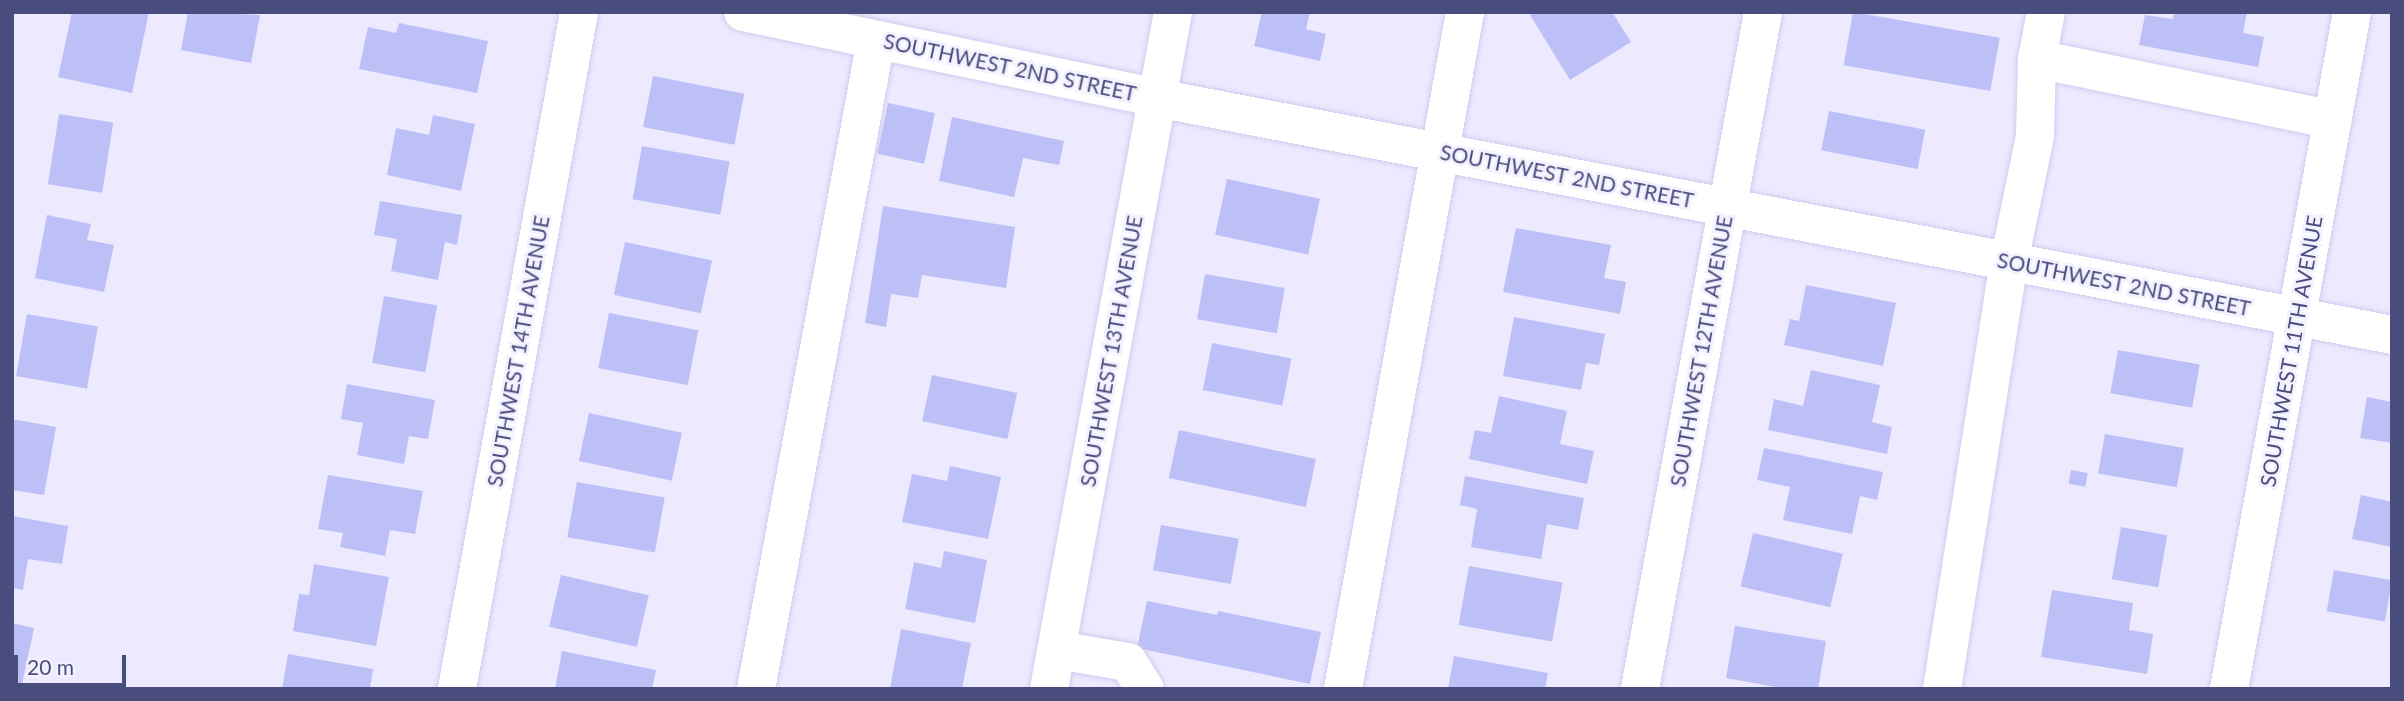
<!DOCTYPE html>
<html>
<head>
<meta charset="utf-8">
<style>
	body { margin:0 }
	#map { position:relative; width:2404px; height:701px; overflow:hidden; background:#ede9fe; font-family:Lato,sans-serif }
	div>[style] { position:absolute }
	.building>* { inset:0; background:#bdc0f7; transform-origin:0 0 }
	.roads { filter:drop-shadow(0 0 2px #ceccef) drop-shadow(0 0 2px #ceccef) }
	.minor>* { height:38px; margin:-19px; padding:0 19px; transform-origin:19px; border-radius:19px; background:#fff }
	span { translate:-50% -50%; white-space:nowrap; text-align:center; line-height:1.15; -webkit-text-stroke:6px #f4f1ff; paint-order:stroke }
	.street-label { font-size:21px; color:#494d7d }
	.frame { position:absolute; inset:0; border:14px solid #494d7d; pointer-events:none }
	.scale { position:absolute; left:14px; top:655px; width:112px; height:32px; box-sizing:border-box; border:4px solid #494d7d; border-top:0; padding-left:9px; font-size:21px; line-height:24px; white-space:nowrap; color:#494d7d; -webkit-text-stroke:5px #f4f1ff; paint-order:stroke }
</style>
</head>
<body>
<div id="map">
	<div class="building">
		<i style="clip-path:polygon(72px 12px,149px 12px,132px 93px,58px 77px)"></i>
		<i style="clip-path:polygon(188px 12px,260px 15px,251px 63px,181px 50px)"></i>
		<i style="clip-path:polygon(1262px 12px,1310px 12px,1306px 29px,1326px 34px,1320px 61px,1254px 46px)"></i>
		<i style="clip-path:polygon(1535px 12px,1612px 12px,1631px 42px,1570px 80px,1530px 15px)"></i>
		<i style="left:1853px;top:12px;width:149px;height:54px;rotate:10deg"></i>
		<i style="clip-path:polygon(2174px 12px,2247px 12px,2243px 33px,2264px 37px,2258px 67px,2139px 45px,2145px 15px,2173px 19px)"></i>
		<i style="clip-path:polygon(399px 23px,488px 41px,477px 93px,359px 69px,368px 27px,396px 33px)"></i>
		<i style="left:653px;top:76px;width:93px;height:52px;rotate:11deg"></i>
		<i style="left:888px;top:103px;width:48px;height:52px;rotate:12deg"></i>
		<i style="left:1829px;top:111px;width:98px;height:40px;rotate:11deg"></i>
		<i style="left:59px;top:114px;width:55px;height:71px;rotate:9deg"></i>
		<i style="clip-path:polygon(433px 115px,475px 124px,461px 191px,387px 175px,396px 128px,429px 135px)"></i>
		<i style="clip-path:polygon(952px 117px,1064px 141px,1059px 165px,1023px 158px,1014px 197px,939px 181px)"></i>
		<i style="left:642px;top:146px;width:89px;height:54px;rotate:10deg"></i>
		<i style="left:1227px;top:179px;width:95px;height:57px;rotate:12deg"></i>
		<i style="clip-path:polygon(380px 201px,462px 215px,457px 245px,445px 242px,438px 280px,391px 271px,397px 239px,374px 235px)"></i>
		<i style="clip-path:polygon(883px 206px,1015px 227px,1006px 288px,922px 275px,918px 298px,891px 294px,886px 327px,865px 323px)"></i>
		<i style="clip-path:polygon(47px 215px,91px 224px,87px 240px,114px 245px,104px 292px,35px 278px)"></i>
		<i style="clip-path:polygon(1516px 228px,1611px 245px,1604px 278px,1626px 282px,1620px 314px,1503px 292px)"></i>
		<i style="left:625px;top:242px;width:89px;height:54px;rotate:12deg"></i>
		<i style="left:1205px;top:274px;width:81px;height:46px;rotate:10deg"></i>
		<i style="clip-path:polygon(1806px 285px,1896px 303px,1883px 366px,1784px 345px,1790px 319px,1799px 321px)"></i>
		<i style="left:384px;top:296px;width:54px;height:68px;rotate:10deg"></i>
		<i style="left:609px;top:313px;width:91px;height:56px;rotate:11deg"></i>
		<i style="left:27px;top:314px;width:72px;height:63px;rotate:10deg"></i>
		<i style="clip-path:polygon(1514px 317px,1605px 334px,1599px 365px,1586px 363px,1581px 390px,1503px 376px)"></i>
		<i style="left:1212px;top:343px;width:81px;height:48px;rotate:11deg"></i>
		<i style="left:2118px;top:350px;width:83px;height:44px;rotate:10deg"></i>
		<i style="clip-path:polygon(1811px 370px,1880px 385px,1872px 422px,1892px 427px,1887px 454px,1768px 430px,1774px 399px,1803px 406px)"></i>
		<i style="left:932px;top:375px;width:87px;height:47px;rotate:12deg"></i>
		<i style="clip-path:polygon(347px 384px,435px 400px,428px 439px,409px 436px,404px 464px,357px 455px,363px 423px,341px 419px)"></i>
		<i style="clip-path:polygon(1499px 396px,1567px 411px,1560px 444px,1594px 451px,1587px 484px,1469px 459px,1475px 430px,1491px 433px)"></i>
		<i style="clip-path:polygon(2367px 397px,2392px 402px,2392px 443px,2360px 438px)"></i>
		<i style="left:589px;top:413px;width:95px;height:49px;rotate:12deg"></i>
		<i style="clip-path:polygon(12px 419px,56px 427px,44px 495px,12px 490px)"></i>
		<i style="left:1179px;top:430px;width:140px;height:49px;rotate:12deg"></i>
		<i style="left:2105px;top:434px;width:80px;height:40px;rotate:10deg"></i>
		<i style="clip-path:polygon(1764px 448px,1883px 472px,1877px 500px,1860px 496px,1852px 534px,1783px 520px,1790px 487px,1757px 480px)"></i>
		<i style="clip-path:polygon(950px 466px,1001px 477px,988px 539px,902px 522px,912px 474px,947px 481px)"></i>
		<i style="left:2071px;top:470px;width:17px;height:14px;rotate:10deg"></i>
		<i style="clip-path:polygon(328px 475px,423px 491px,415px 534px,390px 530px,385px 556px,340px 547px,343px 533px,318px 529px)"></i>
		<i style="clip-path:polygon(1465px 476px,1584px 498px,1578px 530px,1547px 524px,1541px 559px,1471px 547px,1477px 509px,1460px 505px)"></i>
		<i style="left:577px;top:482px;width:89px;height:56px;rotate:10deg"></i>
		<i style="clip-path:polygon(2361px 495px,2392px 502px,2392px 547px,2352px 539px)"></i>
		<i style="clip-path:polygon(12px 516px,68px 526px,62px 564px,28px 559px,23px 590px,12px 588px)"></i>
		<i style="left:1161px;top:525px;width:79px;height:46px;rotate:10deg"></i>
		<i style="left:2121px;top:527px;width:47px;height:53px;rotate:10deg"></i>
		<i style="left:1753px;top:533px;width:92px;height:55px;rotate:13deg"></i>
		<i style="clip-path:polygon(944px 551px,987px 560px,975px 623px,905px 609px,914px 562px,941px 568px)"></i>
		<i style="clip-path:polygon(314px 564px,389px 577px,376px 646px,293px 631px,299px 594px,309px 595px)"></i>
		<i style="left:1469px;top:566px;width:95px;height:60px;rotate:10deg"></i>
		<i style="left:2334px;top:570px;width:59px;height:42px;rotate:10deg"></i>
		<i style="left:561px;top:575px;width:90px;height:53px;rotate:13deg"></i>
		<i style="clip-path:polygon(2052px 590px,2133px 603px,2129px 630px,2153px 634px,2147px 674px,2041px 657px)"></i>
		<i style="clip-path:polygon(1147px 601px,1217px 615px,1218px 611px,1321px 632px,1310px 684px,1137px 648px)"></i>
		<i style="clip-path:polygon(12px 623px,34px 628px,21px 689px,12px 689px)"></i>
		<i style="clip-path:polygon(1735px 626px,1826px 641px,1818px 689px,1787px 689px,1726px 678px)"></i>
		<i style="clip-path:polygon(901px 629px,971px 643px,962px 689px,890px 689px)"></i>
		<i style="clip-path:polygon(562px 651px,656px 670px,652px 689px,555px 689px)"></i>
		<i style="clip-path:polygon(288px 654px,373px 669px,370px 689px,282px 689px)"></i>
		<i style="clip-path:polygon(1454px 656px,1548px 673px,1545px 689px,1448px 689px)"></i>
	</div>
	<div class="roads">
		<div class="minor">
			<i style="left:743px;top:12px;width:423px;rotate:11.7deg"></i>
			<i style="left:1157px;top:98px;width:1258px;rotate:10.86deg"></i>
			<i style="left:2037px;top:59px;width:302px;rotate:11.6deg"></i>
			<i style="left:1057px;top:650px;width:72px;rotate:9.6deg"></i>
			<i style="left:1128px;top:662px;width:32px;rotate:58deg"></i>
			<i style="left:457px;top:689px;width:688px;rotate:-79.78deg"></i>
			<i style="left:756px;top:689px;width:660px;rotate:-79.52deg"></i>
			<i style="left:1049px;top:689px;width:688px;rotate:-79.62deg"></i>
			<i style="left:1343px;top:689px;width:688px;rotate:-79.78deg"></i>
			<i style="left:1640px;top:689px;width:688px;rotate:-79.7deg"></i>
			<i style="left:1942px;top:689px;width:432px;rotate:-81.1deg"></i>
			<i style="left:2009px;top:262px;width:129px;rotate:-78.3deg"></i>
			<i style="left:2035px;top:136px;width:77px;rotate:-88.5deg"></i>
			<i style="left:2037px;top:59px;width:48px;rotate:-79.2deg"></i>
			<i style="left:2229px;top:689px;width:688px;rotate:-79.7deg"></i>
		</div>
	</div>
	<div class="street-label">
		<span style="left:1010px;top:67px;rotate:12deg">SOUTHWEST 2ND STREET</span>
		<span style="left:1567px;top:176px;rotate:11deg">SOUTHWEST 2ND STREET</span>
		<span style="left:2124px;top:284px;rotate:11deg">SOUTHWEST 2ND STREET</span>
		<span style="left:518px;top:351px;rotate:-80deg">SOUTHWEST 14TH AVENUE</span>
		<span style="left:1111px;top:351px;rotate:-80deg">SOUTHWEST 13TH AVENUE</span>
		<span style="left:1701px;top:351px;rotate:-80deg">SOUTHWEST 12TH AVENUE</span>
		<span style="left:2291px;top:351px;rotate:-80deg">SOUTHWEST 11TH AVENUE</span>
	</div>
	<div class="frame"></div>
	<div class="scale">20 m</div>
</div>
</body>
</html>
